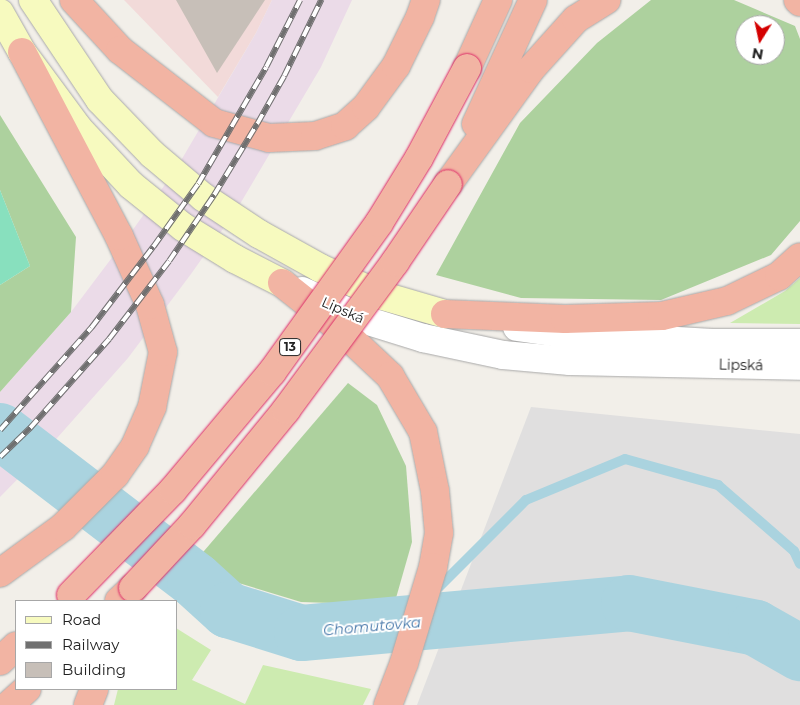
<!DOCTYPE html>
<html>
<head>
<meta charset="utf-8">
<style>
	body { margin:0 }
	#map { position:relative; width:800px; height:705px; overflow:hidden; background:#f2efe9; font-family:Montserrat,sans-serif }
	div>[style] { position:absolute }
	.residential>* { inset:0; background:#e0dfdf }
	.commercial>* { inset:0; background:#f2dad9 }
	.industrial>* { inset:0; background:#ebdbe8 }
	.grass>* { inset:0; background:#cdebb0 }
	.forest>* { inset:0; background:#add19e }
	.pitch>* { inset:0; background:#88e0be }
	.stream>* { height:10px; margin:-5px; padding:0 5px; transform-origin:5px; border-radius:5px; background:#aad3df }
	.river>* { height:56px; margin:-28px; padding:0 28px; transform-origin:28px; border-radius:28px; background:#aad3df }
	.building>* { inset:0; background:#c7bfb8 }
	.roads { filter:drop-shadow(0 0 1px #a9a9a9) drop-shadow(0 0 1px #a9a9a9) }
	.tertiary>* { height:28px; margin:-14px; padding:0 14px; transform-origin:14px; border-radius:14px; background:#fff }
	.secondary>* { height:28px; margin:-14px; padding:0 14px; transform-origin:14px; border-radius:14px; background:#f7fabf }
	.trunk>* { height:28px; margin:-14px; padding:0 14px; transform-origin:14px; border-radius:14px; background:#f2b4a3 }
	.rail>* { height:5.5px; margin-top:-2.75px; transform-origin:0; background:repeating-linear-gradient(90deg,#fff 0 11px,#707070 0 22px); box-sizing:border-box; border-block:1px solid #707070 }
	.bridges { filter:drop-shadow(0 0 1px #dc2a67) drop-shadow(0 0 1px #dc2a67) }
	.trunk-bridge>* { height:28px; margin:-14px; padding:0 14px; transform-origin:14px; border-radius:14px; background:#f2b4a3 }
	span { translate:-50% -50%; white-space:nowrap; text-align:center; line-height:1.15; -webkit-text-stroke:4px #fff; paint-order:stroke }
	.shield-label span { padding:1px 4px; background:#fff; border:1px solid; border-radius:4px; -webkit-text-stroke-width:0 }
	.shield-label { font-size:12px; color:#222; font-weight:700 }
	.street-label { font-size:14px; color:#222 }
	.water-label { font-size:15px; color:#4a7aab; font-style:italic }
	.legend { position:absolute; left:15px; top:600px; width:162px; height:90px; box-sizing:border-box; background:#fff; border:1px solid #a7a7a7; margin:0; padding:6px 9px; list-style:none; font-size:15px; color:#222 }
	.legend li { display:flex; align-items:center; gap:10px; height:25px }
	.legend b { width:25px; border:1px solid #a7a7a7 }
	.north { position:absolute; left:735px; top:15px; width:50px; height:50px; box-sizing:border-box; background:#fff; border:1px solid #a7a7a7; border-radius:50%; rotate:190deg; font-size:14px; font-weight:700; line-height:20px; text-align:center; color:#222 }
	.north::after { content:''; display:block; margin:auto; width:18px; height:22px; background:#d40000; clip-path:polygon(50% 0,100% 100%,50% 72%,0 100%) }
</style>
</head>
<body>
<div id="map">
	<div class="residential">
		<i style="clip-path:polygon(531px 407px,800px 434px,800px 705px,417px 705px)"></i>
	</div>
	<div class="commercial">
		<i style="clip-path:polygon(124px 0,272px 0,256px 33px,218px 97px)"></i>
	</div>
	<div class="industrial">
		<i style="clip-path:polygon(272px 0,352px 0,321px 67px,237px 209px,191px 274px,128px 358px,50px 446px,0 497px,0 392px,71px 312px,132px 231px,176px 169px,256px 33px)"></i>
	</div>
	<div class="grass">
		<i style="clip-path:polygon(800px 278px,800px 324px,730px 323px,785px 291px)"></i>
		<i style="clip-path:polygon(176px 628px,211px 650px,192px 680px,245px 704px,263px 665px,371px 689px,363px 705px,114px 705px,118px 689px,176px 689px)"></i>
	</div>
	<div class="forest">
		<i style="clip-path:polygon(evenodd,651px 0,734px 0,795px 26px,800px 39px,800px 221px,771px 255px,661px 300px,521px 298px,436px 275px,520px 123px,597px 43px,651px 0,745px 25px,775px 25px,775px 55px,745px 55px,745px 25px)"></i>
		<i style="clip-path:polygon(0 115px,76px 237px,71px 312px,0 392px,0 285px,30px 266px,0 190px)"></i>
		<i style="clip-path:polygon(348px 383px,377px 405px,406px 466px,412px 542px,394px 605px,301px 602px,232px 581px,198px 558px)"></i>
	</div>
	<div class="pitch">
		<i style="clip-path:polygon(0 190px,30px 266px,0 285px)"></i>
	</div>
	<div class="stream">
		<i style="left:434px;top:592px;width:130px;rotate:-45deg"></i>
		<i style="left:526px;top:500px;width:107px;rotate:-22.5deg"></i>
		<i style="left:625px;top:459px;width:97px;rotate:15.6deg"></i>
		<i style="left:718px;top:485px;width:101px;rotate:41deg"></i>
		<i style="left:794px;top:551px;width:14px;rotate:65deg"></i>
	</div>
	<div class="river">
		<i style="left:0;top:431px;width:245px;rotate:37.4deg"></i>
		<i style="left:195px;top:580px;width:45px;rotate:42.3deg"></i>
		<i style="left:228px;top:610px;width:77px;rotate:17.3deg"></i>
		<i style="left:302px;top:633px;width:328px;rotate:-5.2deg"></i>
		<i style="left:629px;top:603px;width:129px;rotate:11.1deg"></i>
		<i style="left:756px;top:628px;width:51px;rotate:29.6deg"></i>
	</div>
	<div class="building">
		<i style="clip-path:polygon(176px 0,265px 0,217px 73px)"></i>
	</div>
	<div class="roads">
		<div class="tertiary">
			<i style="left:302px;top:291px;width:72px;rotate:24.4deg"></i>
			<i style="left:368px;top:321px;width:58px;rotate:17.2deg"></i>
			<i style="left:423px;top:338px;width:82px;rotate:12deg"></i>
			<i style="left:503px;top:355px;width:67px;rotate:5.1deg"></i>
			<i style="left:570px;top:361px;width:230px;rotate:1.2deg"></i>
			<i style="left:517px;top:327px;width:58px;rotate:8deg"></i>
			<i style="left:574px;top:335px;width:138px;rotate:3.3deg"></i>
			<i style="left:712px;top:343px;width:88px"></i>
		</div>
		<div class="secondary">
			<i style="left:33px;top:0;width:120px;rotate:56.2deg"></i>
			<i style="left:100px;top:100px;width:75px;rotate:46.1deg"></i>
			<i style="left:152px;top:154px;width:67px;rotate:40.1deg"></i>
			<i style="left:203px;top:197px;width:67px;rotate:33.5deg"></i>
			<i style="left:259px;top:234px;width:70px;rotate:29.1deg"></i>
			<i style="left:320px;top:268px;width:69px;rotate:24deg"></i>
			<i style="left:383px;top:296px;width:65px;rotate:16.2deg"></i>
			<i style="left:0;top:13px;width:45px;rotate:60.6deg"></i>
			<i style="left:22px;top:52px;width:94px;rotate:53.6deg"></i>
			<i style="left:78px;top:128px;width:78px;rotate:47.1deg"></i>
			<i style="left:131px;top:185px;width:67px;rotate:38.9deg"></i>
			<i style="left:183px;top:227px;width:61px;rotate:31.6deg"></i>
			<i style="left:235px;top:259px;width:53px;rotate:27.1deg"></i>
		</div>
		<div class="trunk">
			<i style="left:74px;top:0;width:68px;rotate:47.4deg"></i>
			<i style="left:120px;top:50px;width:119px;rotate:37.8deg"></i>
			<i style="left:214px;top:123px;width:57px;rotate:15.3deg"></i>
			<i style="left:269px;top:138px;width:46px;rotate:-2.5deg"></i>
			<i style="left:315px;top:136px;width:32px;rotate:-18deg"></i>
			<i style="left:345px;top:126px;width:28px;rotate:-42deg"></i>
			<i style="left:366px;top:107px;width:51px;rotate:-53.8deg"></i>
			<i style="left:396px;top:66px;width:55px;rotate:-63.9deg"></i>
			<i style="left:420px;top:17px;width:18px;rotate:-71deg"></i>
			<i style="left:798px;top:0;width:3px;rotate:45deg"></i>
			<i style="left:467px;top:68px;width:75px;rotate:-65.5deg"></i>
			<i style="left:476px;top:124px;width:136px;rotate:-65.3deg"></i>
			<i style="left:448px;top:184px;width:142px;rotate:-54.2deg"></i>
			<i style="left:531px;top:69px;width:67px;rotate:-48deg"></i>
			<i style="left:576px;top:19px;width:36px;rotate:-32deg"></i>
			<i style="left:282px;top:283px;width:74px;rotate:38.4deg"></i>
			<i style="left:340px;top:329px;width:69px;rotate:43.2deg"></i>
			<i style="left:390px;top:376px;width:65px;rotate:59.5deg"></i>
			<i style="left:423px;top:432px;width:60px;rotate:78.5deg"></i>
			<i style="left:435px;top:491px;width:42px;rotate:84.6deg"></i>
			<i style="left:439px;top:533px;width:35px;rotate:100deg"></i>
			<i style="left:433px;top:567px;width:100px;rotate:106.8deg"></i>
			<i style="left:404px;top:663px;width:45px;rotate:110.9deg"></i>
			<i style="left:445px;top:314px;width:120px;rotate:2.4deg"></i>
			<i style="left:565px;top:319px;width:97px;rotate:-1.8deg"></i>
			<i style="left:662px;top:316px;width:67px;rotate:-13deg"></i>
			<i style="left:727px;top:301px;width:58px;rotate:-25.7deg"></i>
			<i style="left:779px;top:276px;width:28px;rotate:-42deg"></i>
			<i style="left:0;top:573px;width:78px;rotate:-36.1deg"></i>
			<i style="left:63px;top:527px;width:74px;rotate:-45deg"></i>
			<i style="left:115px;top:475px;width:35px;rotate:-55deg"></i>
			<i style="left:135px;top:446px;width:43px;rotate:-66.4deg"></i>
			<i style="left:152px;top:407px;width:56px;rotate:-78.7deg"></i>
			<i style="left:163px;top:352px;width:49px;rotate:-105.5deg"></i>
			<i style="left:150px;top:305px;width:76px;rotate:-114.2deg"></i>
			<i style="left:119px;top:236px;width:208px;rotate:-117.8deg"></i>
			<i style="left:119px;top:601px;width:19px;rotate:-43deg"></i>
			<i style="left:0;top:661px;width:22px;rotate:-43deg"></i>
			<i style="left:9px;top:705px;width:24px;rotate:-42deg"></i>
			<i style="left:88px;top:705px;width:17px;rotate:-69deg"></i>
		</div>
	</div>
	<div class="rail">
		<i style="left:0;top:430px;width:137px;rotate:-48.3deg"></i>
		<i style="left:91px;top:328px;width:102px;rotate:-52.6deg"></i>
		<i style="left:153px;top:247px;width:77px;rotate:-54.5deg"></i>
		<i style="left:198px;top:184px;width:135px;rotate:-59.8deg"></i>
		<i style="left:266px;top:67px;width:75px;rotate:-63.1deg"></i>
		<i style="left:0;top:457px;width:42px;rotate:-44deg"></i>
		<i style="left:30px;top:428px;width:119px;rotate:-48.4deg"></i>
		<i style="left:109px;top:339px;width:98px;rotate:-52.4deg"></i>
		<i style="left:169px;top:261px;width:80px;rotate:-55.7deg"></i>
		<i style="left:214px;top:195px;width:83px;rotate:-58.8deg"></i>
		<i style="left:257px;top:124px;width:55px;rotate:-60.6deg"></i>
		<i style="left:284px;top:76px;width:85px;rotate:-64deg"></i>
	</div>
	<div class="bridges">
		<div class="trunk-bridge">
			<i style="left:133px;top:588px;width:86px;rotate:-46.9deg"></i>
			<i style="left:192px;top:525px;width:149px;rotate:-50.7deg"></i>
			<i style="left:286px;top:410px;width:184px;rotate:-53.6deg"></i>
			<i style="left:395px;top:262px;width:94px;rotate:-55.8deg"></i>
			<i style="left:71px;top:595px;width:146px;rotate:-45.8deg"></i>
			<i style="left:173px;top:490px;width:154px;rotate:-50deg"></i>
			<i style="left:272px;top:372px;width:183px;rotate:-54.3deg"></i>
			<i style="left:379px;top:223px;width:76px;rotate:-58.4deg"></i>
			<i style="left:419px;top:158px;width:102px;rotate:-61.9deg"></i>
		</div>
	</div>
	<div class="shield-label">
		<span style="left:290px;top:347px">13</span>
	</div>
	<div class="street-label">
		<span style="left:343px;top:310px;rotate:24deg">Lipská</span>
		<span style="left:741px;top:365px;rotate:1deg">Lipská</span>
	</div>
	<div class="water-label">
		<span style="left:372px;top:626px;rotate:-5deg">Chomutovka</span>
	</div>
	<ul class="legend">
	<li><b style="height:6px;background:#f7fabf"></b>Road</li>
	<li><b style="height:6px;background:#707070"></b>Railway</li>
	<li><b style="height:14px;background:#c7bfb8"></b>Building</li>
	</ul>
	<div class="north">N</div>
</div>
</body>
</html>
